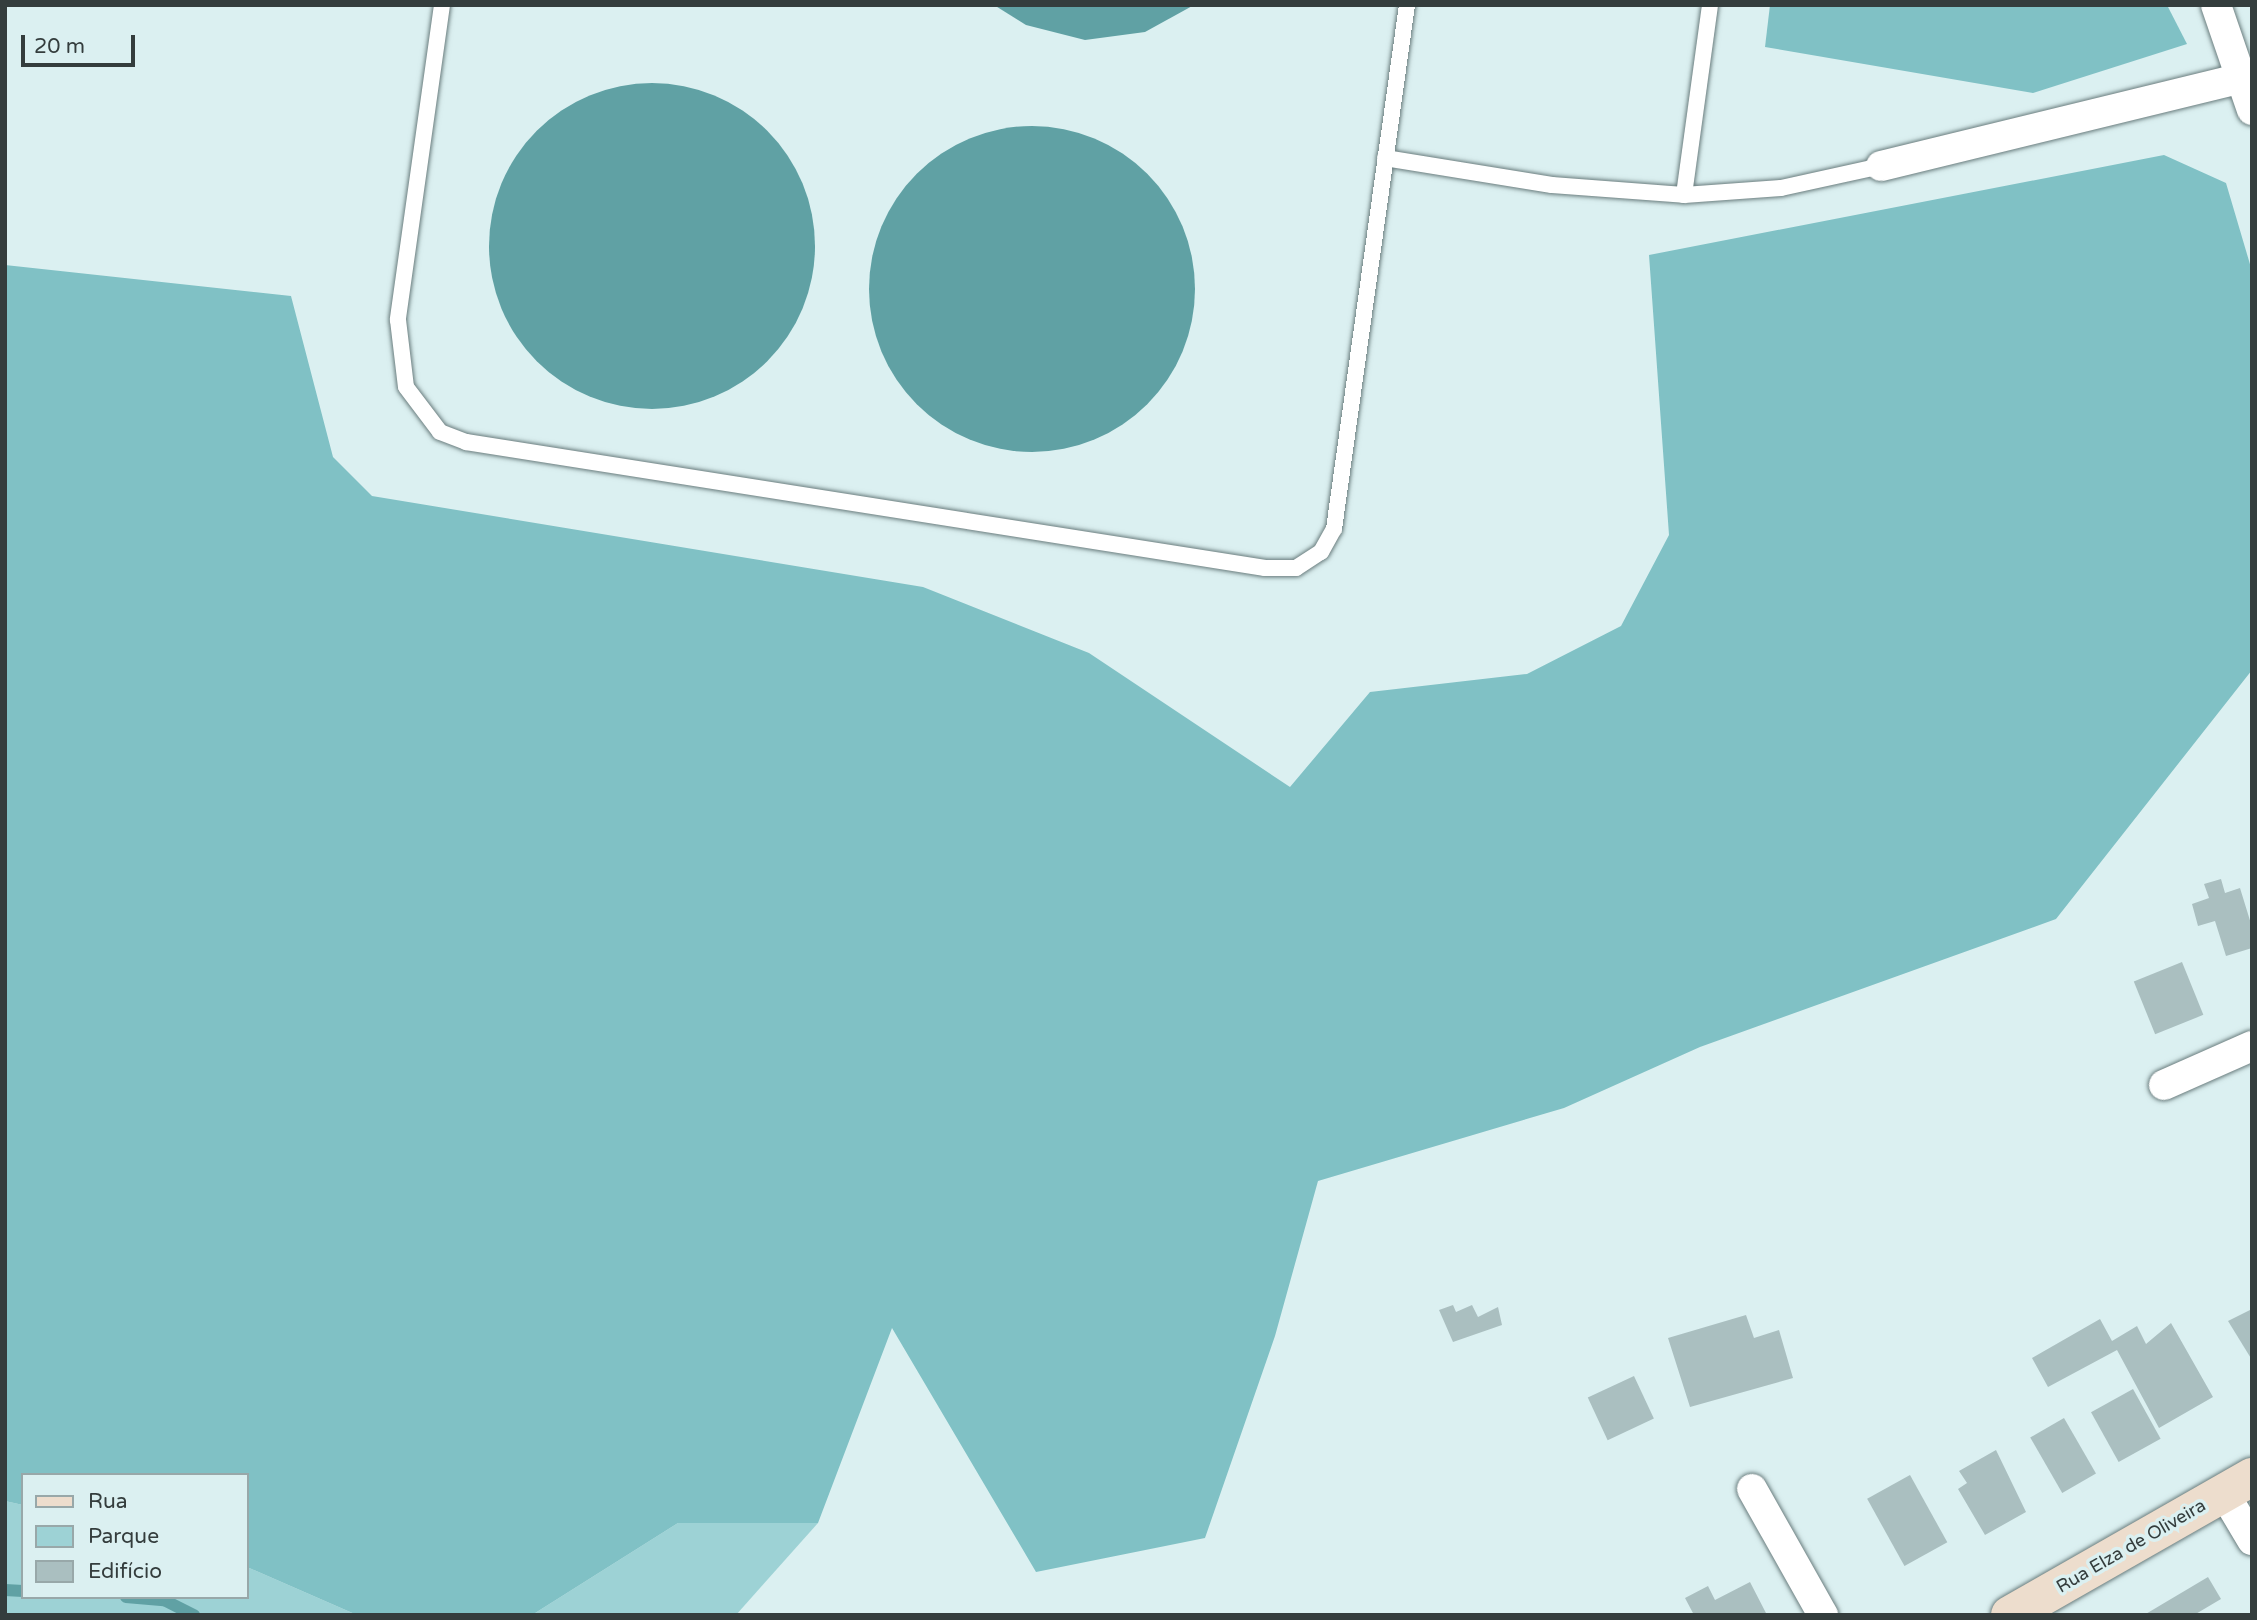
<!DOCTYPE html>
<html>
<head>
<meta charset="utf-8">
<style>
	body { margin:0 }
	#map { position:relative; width:2257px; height:1620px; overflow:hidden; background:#dbf0f1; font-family:"Varela Round",sans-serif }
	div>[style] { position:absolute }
	.green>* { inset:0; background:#9dd2d5 }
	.forest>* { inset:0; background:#80c1c5 }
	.water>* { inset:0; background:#60a1a4 }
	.round { border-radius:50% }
	.stream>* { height:12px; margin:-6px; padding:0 6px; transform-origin:6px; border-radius:6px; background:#60a1a4 }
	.building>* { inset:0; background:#aabfc0; transform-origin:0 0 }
	.roads { filter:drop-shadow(0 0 2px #6a7d7e) drop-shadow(0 0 2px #6a7d7e) }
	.lane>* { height:16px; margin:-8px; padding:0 8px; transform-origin:8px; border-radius:8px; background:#fff }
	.street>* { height:30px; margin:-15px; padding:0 15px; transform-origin:15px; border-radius:15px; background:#fff }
	.secondary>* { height:38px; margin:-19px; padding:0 19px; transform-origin:19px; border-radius:19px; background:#edddcd }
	span { translate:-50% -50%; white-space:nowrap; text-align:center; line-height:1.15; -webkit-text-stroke:7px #dbf0f1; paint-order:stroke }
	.street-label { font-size:18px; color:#343d3d }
	.frame { position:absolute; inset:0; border:7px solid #343d3d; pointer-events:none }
	.legend { position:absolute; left:21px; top:1473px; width:228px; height:126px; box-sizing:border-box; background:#dbf0f1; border:2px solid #98a8a9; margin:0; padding:9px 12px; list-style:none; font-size:21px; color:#343d3d }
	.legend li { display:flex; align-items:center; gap:14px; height:35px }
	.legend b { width:35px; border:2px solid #98a8a9 }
	.scale { position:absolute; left:21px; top:35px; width:114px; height:32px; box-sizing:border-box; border:4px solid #343d3d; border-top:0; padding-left:9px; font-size:21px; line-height:24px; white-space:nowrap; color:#343d3d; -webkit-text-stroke:5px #dbf0f1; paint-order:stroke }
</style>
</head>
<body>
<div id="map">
	<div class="green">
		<i style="clip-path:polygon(5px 1501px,23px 1505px,23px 1597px,247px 1597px,247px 1567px,357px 1615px,5px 1615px)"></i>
		<i style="clip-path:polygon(678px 1523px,818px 1523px,736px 1615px,532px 1615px)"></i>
	</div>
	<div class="forest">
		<i style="clip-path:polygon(1770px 5px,2167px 5px,2187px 44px,2033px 93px,1765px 47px)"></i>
		<i style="clip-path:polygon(2164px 155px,2226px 183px,2252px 271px,2252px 670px,2056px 919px,1700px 1047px,1564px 1108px,1318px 1181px,1275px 1336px,1205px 1538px,1036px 1572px,892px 1328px,818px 1523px,678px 1523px,532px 1615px,357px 1615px,247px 1567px,247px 1475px,23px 1475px,23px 1505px,5px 1501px,5px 265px,291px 296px,333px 457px,372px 496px,923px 587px,1089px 653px,1290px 787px,1370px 692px,1527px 674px,1621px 626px,1669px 535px,1649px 255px)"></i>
	</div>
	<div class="water">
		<i style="clip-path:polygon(994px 5px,1194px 5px,1145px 32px,1085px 40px,1026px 25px)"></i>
		<i class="round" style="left:489px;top:83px;width:326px;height:326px"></i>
		<i class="round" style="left:869px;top:126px;width:326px;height:326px"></i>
	</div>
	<div class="stream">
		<i style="left:5px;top:1590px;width:18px;rotate:3deg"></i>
		<i style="left:126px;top:1597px;width:38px;rotate:5deg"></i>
		<i style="left:164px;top:1600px;width:34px;rotate:27deg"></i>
	</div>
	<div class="building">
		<i style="clip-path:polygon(2221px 879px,2225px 893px,2240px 888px,2252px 927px,2252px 948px,2226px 956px,2215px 921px,2198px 926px,2192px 904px,2209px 898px,2204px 884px)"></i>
		<i style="left:2182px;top:962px;width:57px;height:52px;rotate:68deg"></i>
		<i style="clip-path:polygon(1453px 1305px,1456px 1312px,1472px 1305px,1478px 1317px,1498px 1307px,1502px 1325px,1453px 1342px,1439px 1310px)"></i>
		<i style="clip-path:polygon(2252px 1309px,2252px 1360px,2228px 1321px)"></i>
		<i style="clip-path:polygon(1746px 1315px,1754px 1338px,1779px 1330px,1793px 1378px,1690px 1407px,1668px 1338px)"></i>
		<i style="clip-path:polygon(2100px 1319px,2112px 1341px,2137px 1326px,2146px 1344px,2171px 1323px,2213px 1397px,2159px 1428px,2117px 1350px,2048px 1387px,2032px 1358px)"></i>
		<i style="left:1634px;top:1376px;width:47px;height:51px;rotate:65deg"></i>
		<i style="left:2133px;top:1389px;width:57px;height:48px;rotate:61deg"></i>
		<i style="left:2064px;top:1418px;width:64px;height:39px;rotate:60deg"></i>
		<i style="clip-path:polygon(1996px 1450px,2026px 1512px,1985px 1535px,1958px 1489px,1967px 1483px,1959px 1471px)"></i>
		<i style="left:1910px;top:1475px;width:77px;height:49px;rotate:61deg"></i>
		<i style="clip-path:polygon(2208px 1577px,2221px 1599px,2194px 1615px,2144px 1615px)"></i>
		<i style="clip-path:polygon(1750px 1582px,1767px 1615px,1694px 1615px,1685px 1598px,1708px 1586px,1715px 1600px)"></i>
	</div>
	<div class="roads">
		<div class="lane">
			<i style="left:442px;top:5px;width:318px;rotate:98deg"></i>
			<i style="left:398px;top:320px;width:67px;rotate:83.2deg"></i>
			<i style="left:406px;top:387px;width:56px;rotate:52.9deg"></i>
			<i style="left:440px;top:432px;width:28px;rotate:21deg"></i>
			<i style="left:466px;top:442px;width:809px;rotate:8.96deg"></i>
			<i style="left:1265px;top:568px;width:31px"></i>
			<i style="left:1296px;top:568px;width:30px;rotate:-33deg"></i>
			<i style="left:1321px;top:552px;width:26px;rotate:-61deg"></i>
			<i style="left:1334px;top:529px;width:529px;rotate:-82.07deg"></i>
			<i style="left:1385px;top:158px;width:169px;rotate:9.2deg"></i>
			<i style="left:1552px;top:185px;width:132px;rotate:4.3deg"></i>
			<i style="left:1684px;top:195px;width:97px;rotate:-4.1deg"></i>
			<i style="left:1781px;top:188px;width:102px;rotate:-12.4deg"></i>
			<i style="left:1684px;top:195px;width:192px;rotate:-82.2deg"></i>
		</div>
		<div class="street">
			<i style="left:2216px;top:5px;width:111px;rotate:71.1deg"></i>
			<i style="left:1881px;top:166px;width:371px;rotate:-13.7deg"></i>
			<i style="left:2164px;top:1085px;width:96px;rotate:-23.9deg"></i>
			<i style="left:1752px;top:1489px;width:145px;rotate:60.6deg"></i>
			<i style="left:2224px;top:1493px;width:55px;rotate:59.2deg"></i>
		</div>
		<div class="secondary">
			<i style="left:2010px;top:1615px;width:279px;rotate:-29.7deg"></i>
		</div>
	</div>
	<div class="street-label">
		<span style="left:2131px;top:1546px;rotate:-30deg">Rua Elza de Oliveira</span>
	</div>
	<div class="frame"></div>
	<ul class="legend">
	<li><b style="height:9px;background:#edddcd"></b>Rua</li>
	<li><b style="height:19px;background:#9dd2d5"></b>Parque</li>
	<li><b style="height:19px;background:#aabfc0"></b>Edifício</li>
	</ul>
	<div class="scale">20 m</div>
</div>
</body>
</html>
